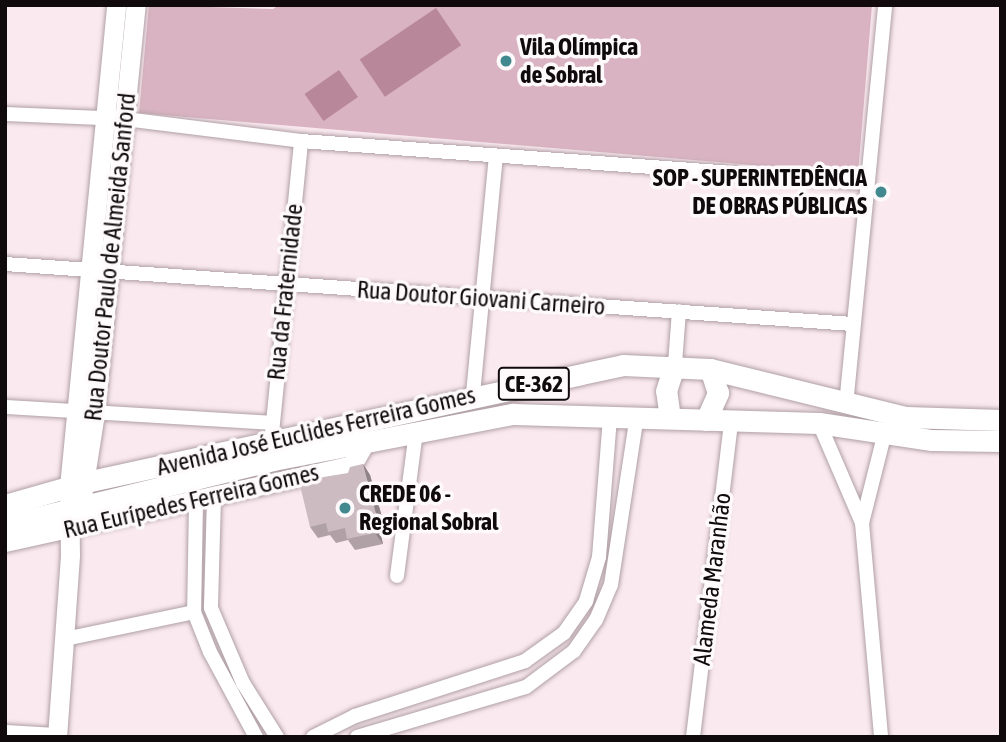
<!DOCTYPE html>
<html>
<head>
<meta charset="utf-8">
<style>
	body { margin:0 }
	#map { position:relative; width:1006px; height:742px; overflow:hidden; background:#fae9ef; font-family:"Asap Condensed",sans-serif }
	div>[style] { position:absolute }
	.green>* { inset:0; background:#d9b3c1 }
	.water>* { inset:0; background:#b8879a; transform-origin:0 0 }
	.roads { filter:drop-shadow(0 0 2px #b0a0a6) drop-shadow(0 0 2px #b0a0a6) }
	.street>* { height:14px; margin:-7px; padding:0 7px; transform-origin:7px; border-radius:7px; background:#fff }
	.secondary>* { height:19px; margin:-9.5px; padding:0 9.5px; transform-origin:9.5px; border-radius:9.5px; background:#fff }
	.primary>* { height:21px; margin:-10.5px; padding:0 10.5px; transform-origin:10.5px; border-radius:10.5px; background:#fff }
	.wall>* { inset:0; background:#afa1a6 }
	.shaded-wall>* { inset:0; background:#8f8387 }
	.building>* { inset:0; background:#ccbbc1 }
	.dots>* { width:19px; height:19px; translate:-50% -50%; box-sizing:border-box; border:4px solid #fefafb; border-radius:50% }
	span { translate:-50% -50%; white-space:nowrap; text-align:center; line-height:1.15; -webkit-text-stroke:7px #fefafb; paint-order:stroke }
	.shield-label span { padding:2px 5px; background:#fefafb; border:2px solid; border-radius:5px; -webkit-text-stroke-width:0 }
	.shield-label { font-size:23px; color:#100a0c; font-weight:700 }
	.poi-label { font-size:24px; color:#100a0c; font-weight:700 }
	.left { translate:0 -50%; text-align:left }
	.right { translate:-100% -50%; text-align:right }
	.street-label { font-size:24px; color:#100a0c }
	.frame { position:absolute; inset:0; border:7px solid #100a0c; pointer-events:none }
</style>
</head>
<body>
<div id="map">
	<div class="green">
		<i style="clip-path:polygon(149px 5px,273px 9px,279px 5px,872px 5px,858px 174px,139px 113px)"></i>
	</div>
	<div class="water">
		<i style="left:436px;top:8px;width:45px;height:92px;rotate:56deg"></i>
		<i style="left:339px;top:70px;width:33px;height:42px;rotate:55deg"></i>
	</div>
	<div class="roads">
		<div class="street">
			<i style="left:5px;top:114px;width:120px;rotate:2.4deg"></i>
			<i style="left:125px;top:119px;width:177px;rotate:7.1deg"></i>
			<i style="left:301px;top:141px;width:568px;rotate:4.24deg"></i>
			<i style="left:5px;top:264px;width:850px;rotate:4.05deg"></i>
			<i style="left:675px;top:364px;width:53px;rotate:-85.7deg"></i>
			<i style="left:473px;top:394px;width:239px;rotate:-84.5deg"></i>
			<i style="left:846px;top:405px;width:402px;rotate:-84.4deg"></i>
			<i style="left:5px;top:407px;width:267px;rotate:3.4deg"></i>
			<i style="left:819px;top:423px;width:109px;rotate:66.7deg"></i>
			<i style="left:862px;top:523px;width:215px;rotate:84.9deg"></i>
			<i style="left:271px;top:443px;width:303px;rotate:-84.3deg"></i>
			<i style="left:214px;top:498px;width:110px;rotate:91.6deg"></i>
			<i style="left:211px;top:608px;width:82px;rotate:66.9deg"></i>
			<i style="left:243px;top:683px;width:64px;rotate:57.8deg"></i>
			<i style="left:196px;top:502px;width:110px;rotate:91deg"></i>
			<i style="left:194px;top:612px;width:43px;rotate:68.2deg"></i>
			<i style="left:210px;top:652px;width:97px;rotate:61.6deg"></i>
			<i style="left:862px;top:523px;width:94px;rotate:-75.8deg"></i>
			<i style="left:397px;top:576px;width:145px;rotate:-82.5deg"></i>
			<i style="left:65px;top:639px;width:132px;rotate:-11.8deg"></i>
			<i style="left:5px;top:732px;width:52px;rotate:3.3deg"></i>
			<i style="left:313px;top:737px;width:47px;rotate:-26.6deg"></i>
			<i style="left:355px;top:716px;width:179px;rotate:-17.9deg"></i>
			<i style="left:525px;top:661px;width:48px;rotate:-35.7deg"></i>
			<i style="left:564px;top:633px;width:39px;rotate:-55deg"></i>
			<i style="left:586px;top:601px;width:46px;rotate:-73.5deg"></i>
			<i style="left:599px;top:557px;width:141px;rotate:-85.5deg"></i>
			<i style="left:357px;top:737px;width:176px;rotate:-16.5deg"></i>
			<i style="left:526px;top:687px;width:60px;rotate:-36.9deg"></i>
			<i style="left:574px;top:651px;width:38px;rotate:-55deg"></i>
			<i style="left:596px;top:620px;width:38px;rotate:-67deg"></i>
			<i style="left:611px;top:585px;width:171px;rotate:-81.3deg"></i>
			<i style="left:693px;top:737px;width:317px;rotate:-83.1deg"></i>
		</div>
		<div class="secondary">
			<i style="left:82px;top:496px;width:84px;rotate:-81.1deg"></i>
			<i style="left:95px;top:413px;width:410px;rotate:-84.3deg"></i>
			<i style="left:5px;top:542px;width:355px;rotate:-12.5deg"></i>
			<i style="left:352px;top:465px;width:24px;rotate:-60deg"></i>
			<i style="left:57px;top:737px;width:182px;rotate:-85.9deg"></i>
			<i style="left:70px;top:555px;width:68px;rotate:-90.8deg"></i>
			<i style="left:69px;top:487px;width:484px;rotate:-84.4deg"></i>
		</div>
		<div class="primary">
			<i style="left:670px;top:418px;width:27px;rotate:-98deg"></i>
			<i style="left:666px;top:391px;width:28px;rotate:-72deg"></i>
			<i style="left:706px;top:420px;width:30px;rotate:-66deg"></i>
			<i style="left:718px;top:393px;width:25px;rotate:-108deg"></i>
			<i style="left:5px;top:505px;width:84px;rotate:-15.9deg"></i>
			<i style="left:86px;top:482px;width:550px;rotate:-12.29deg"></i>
			<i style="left:623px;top:365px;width:87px;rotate:2.6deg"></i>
			<i style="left:710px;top:369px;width:202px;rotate:13.8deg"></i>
			<i style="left:906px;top:417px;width:95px;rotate:1.8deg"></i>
			<i style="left:5px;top:525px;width:276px;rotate:-13.6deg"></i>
			<i style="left:273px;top:460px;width:244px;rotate:-10.9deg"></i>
			<i style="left:513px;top:414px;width:306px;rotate:1.7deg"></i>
			<i style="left:819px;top:423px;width:114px;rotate:8.6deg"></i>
			<i style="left:932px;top:440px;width:69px;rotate:0.8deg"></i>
		</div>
	</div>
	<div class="wall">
		<i style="clip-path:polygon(363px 464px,370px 475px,384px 524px,379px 528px,383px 544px,355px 550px,348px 540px,336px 543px,330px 535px,318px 538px,310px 527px,348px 473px)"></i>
	</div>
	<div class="shaded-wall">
		<i style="clip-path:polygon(363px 464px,370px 475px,384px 524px,376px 514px)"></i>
		<i style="clip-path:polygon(371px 517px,379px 528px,383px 544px,375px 533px)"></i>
	</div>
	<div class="building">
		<i style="clip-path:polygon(363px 464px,376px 514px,371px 517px,375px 533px,347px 539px,345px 528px,328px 532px,326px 523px,310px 527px,299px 481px,348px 473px,350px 467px)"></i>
	</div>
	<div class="dots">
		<i style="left:506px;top:61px;background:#41888f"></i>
		<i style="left:881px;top:192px;background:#41888f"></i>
		<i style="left:345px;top:508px;background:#41888f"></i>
	</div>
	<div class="shield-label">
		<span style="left:534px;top:384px">CE-362</span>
	</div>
	<div class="poi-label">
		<span class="left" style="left:520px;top:61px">Vila Olímpica<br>de Sobral</span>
		<span class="right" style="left:867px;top:192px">SOP - SUPERINTEDÊNCIA<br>DE OBRAS PÚBLICAS</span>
		<span class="left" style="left:359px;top:508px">CREDE 06 -<br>Regional Sobral</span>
	</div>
	<div class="street-label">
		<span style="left:110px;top:257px;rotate:-84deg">Rua Doutor Paulo de Almeida Sanford</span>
		<span style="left:285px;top:292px;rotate:-84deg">Rua da Fraternidade</span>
		<span style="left:481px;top:298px;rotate:4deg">Rua Doutor Giovani Carneiro</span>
		<span style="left:316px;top:431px;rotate:-13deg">Avenida José Euclides Ferreira Gomes</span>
		<span style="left:191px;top:501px;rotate:-13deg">Rua Eurípedes Ferreira Gomes</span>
		<span style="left:712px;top:579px;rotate:-83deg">Alameda Maranhão</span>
	</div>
	<div class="frame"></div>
</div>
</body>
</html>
